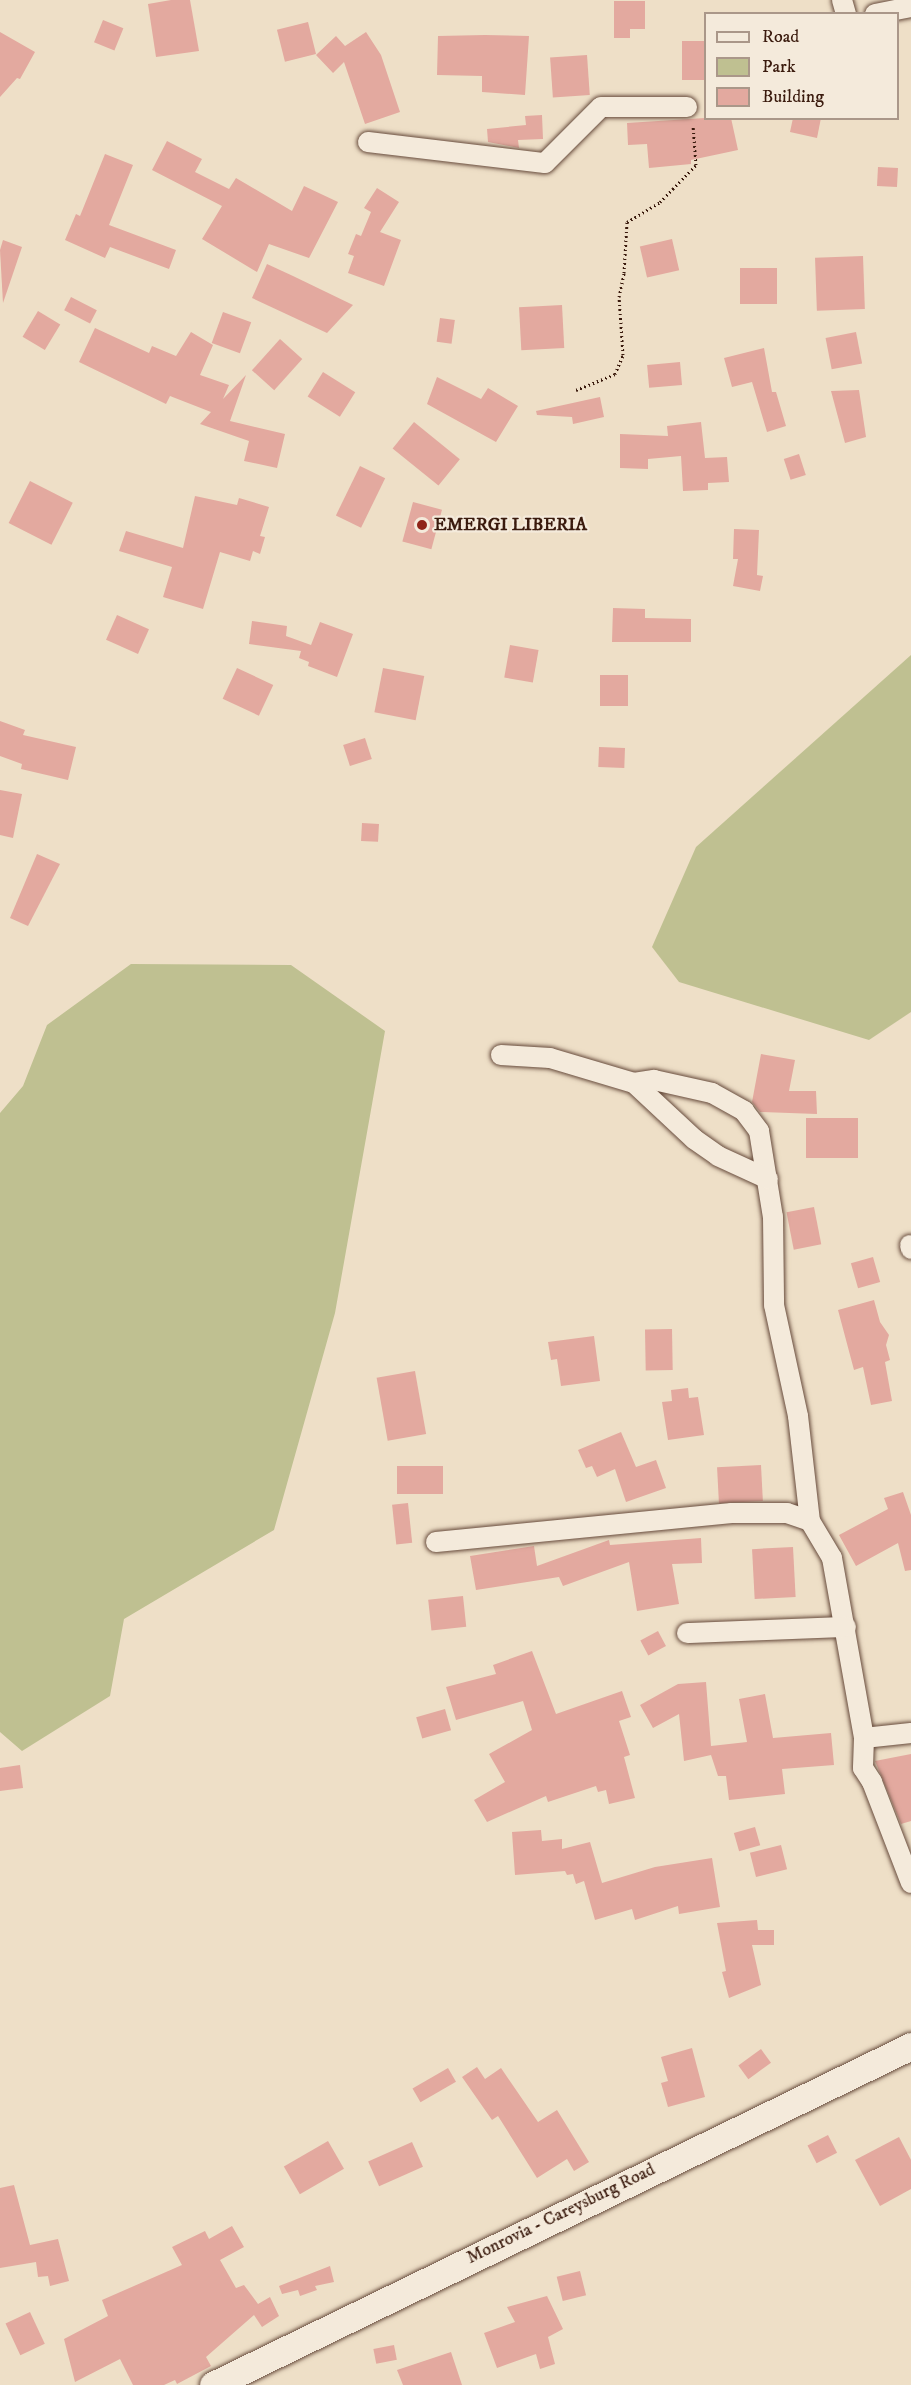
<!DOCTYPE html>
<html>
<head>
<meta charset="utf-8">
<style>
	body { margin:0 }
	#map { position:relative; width:911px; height:2385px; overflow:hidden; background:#eedfc7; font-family:"IM FELL DW Pica",serif }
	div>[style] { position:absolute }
	.green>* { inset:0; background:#bfc091 }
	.building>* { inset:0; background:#e3a99f; transform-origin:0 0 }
	.path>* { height:3px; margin-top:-1.5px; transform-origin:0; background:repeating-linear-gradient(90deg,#3a1a0d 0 1.5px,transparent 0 4.5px) }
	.roads { filter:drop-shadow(0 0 2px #674b3c) drop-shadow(0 0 2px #674b3c) }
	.minor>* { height:20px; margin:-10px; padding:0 10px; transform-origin:10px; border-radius:10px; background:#f4eadb }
	.secondary>* { height:27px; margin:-13.5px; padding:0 13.5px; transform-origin:13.5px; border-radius:13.5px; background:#f4eadb }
	.dots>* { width:16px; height:16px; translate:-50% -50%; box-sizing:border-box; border:3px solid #f4eadb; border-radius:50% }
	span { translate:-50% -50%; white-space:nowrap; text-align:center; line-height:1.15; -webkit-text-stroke:4.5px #f4eadb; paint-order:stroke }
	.poi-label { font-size:18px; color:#3a1a0d; font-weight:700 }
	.left { translate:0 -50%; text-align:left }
	.street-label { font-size:18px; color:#3a1a0d }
	.legend { position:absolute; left:704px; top:12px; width:195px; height:108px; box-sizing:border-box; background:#f4eadb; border:2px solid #aa9789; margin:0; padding:8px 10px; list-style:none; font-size:18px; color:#3a1a0d }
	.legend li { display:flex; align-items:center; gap:12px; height:30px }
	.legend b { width:30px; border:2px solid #aa9789 }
</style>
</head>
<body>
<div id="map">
	<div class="green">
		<i style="clip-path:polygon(911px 655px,911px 1012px,869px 1040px,679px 982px,652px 947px,696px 847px)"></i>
		<i style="clip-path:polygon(131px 964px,291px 965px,385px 1031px,335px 1313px,274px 1530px,124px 1619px,110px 1696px,22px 1751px,0 1732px,0 1113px,23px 1086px,47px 1025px)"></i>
	</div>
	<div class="building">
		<i style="clip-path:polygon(171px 0,190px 0,199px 51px,156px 57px,148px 4px)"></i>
		<i style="clip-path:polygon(614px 1px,645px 1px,645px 29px,630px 29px,630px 38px,614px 38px)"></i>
		<i style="left:103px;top:20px;width:22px;height:24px;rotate:22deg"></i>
		<i style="left:308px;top:22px;width:33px;height:32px;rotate:76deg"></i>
		<i style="clip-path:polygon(0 32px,35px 52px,20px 79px,17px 78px,0 97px)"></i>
		<i style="clip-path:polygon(366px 32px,381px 55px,400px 112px,365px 124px,344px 62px,333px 73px,316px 55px,336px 36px,345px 46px)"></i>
		<i style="clip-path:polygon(485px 35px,529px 36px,525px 95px,482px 92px,482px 76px,437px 75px,438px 36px)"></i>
		<i style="left:705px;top:41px;width:39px;height:23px;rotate:90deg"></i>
		<i style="left:587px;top:55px;width:40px;height:37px;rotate:86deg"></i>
		<i style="clip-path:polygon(542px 115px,543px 139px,518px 140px,519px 148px,488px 142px,487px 129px,526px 125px,525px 116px)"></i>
		<i style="clip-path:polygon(705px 118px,731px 118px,738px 150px,691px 160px,691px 164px,649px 168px,647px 144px,628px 145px,627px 123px)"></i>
		<i style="clip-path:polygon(793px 118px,821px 118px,817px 138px,790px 132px)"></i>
		<i style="clip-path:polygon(167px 141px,202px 159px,195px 172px,229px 189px,236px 178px,292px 211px,304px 186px,338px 202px,309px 258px,269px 244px,257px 272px,202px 239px,222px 206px,152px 170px)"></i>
		<i style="clip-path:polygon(105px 154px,133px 165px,109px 225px,176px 250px,169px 269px,110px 247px,105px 258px,65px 240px,76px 214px,80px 216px)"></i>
		<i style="left:878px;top:167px;width:20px;height:19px;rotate:3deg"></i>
		<i style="clip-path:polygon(377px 188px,399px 202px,380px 232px,401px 240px,384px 286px,348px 273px,354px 256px,348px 254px,356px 234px,361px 236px,371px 212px,364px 208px)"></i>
		<i style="left:672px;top:239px;width:32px;height:33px;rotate:77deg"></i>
		<i style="clip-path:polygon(3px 240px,22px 247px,3px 303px,0 250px)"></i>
		<i style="left:863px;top:256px;width:53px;height:48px;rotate:88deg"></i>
		<i style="clip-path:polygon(267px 264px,293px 276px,353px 305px,327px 333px,252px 298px)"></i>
		<i style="left:777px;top:268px;width:36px;height:37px;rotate:90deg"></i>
		<i style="left:71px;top:297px;width:29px;height:15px;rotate:27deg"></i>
		<i style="left:562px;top:305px;width:43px;height:43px;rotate:87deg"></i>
		<i style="left:38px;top:311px;width:26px;height:30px;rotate:31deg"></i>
		<i style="left:223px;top:312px;width:30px;height:33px;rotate:20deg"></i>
		<i style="left:440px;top:318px;width:15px;height:24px;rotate:8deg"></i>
		<i style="clip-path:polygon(95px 328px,149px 353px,152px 346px,176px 356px,191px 332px,213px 345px,200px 375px,229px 385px,223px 399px,246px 375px,230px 421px,285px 434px,277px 468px,244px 461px,249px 441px,200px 424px,211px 412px,170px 396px,166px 404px,79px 362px)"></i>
		<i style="left:856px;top:332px;width:32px;height:31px;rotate:79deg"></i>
		<i style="left:280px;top:339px;width:30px;height:42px;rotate:42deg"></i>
		<i style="clip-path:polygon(764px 348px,772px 392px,776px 392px,786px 426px,767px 432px,752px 382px,732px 387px,724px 358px)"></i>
		<i style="left:680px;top:362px;width:23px;height:33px;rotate:85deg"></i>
		<i style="left:323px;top:372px;width:38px;height:29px;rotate:32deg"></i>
		<i style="clip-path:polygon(437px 377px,481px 399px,488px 388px,518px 406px,496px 442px,427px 404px)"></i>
		<i style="clip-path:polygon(859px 390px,866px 437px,845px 443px,831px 391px)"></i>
		<i style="clip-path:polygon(600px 397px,604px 417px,573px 424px,572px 417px,537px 415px,536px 411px)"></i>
		<i style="left:414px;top:422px;width:59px;height:34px;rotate:39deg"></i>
		<i style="clip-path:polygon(701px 422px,705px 458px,727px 457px,729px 482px,708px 483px,708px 490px,683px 491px,681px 456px,648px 459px,648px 469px,620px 468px,620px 434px,668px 436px,667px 426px)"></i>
		<i style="left:799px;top:454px;width:22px;height:16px;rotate:72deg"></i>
		<i style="left:360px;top:466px;width:28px;height:55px;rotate:26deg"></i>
		<i style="left:30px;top:481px;width:48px;height:47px;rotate:27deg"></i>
		<i style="clip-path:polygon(195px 496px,237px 505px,239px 498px,269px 507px,260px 536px,265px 537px,260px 554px,253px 551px,250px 561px,220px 552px,203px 609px,163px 597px,172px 567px,119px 551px,126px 531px,183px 548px)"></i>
		<i style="left:413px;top:502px;width:30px;height:41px;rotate:15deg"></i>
		<i style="clip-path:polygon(734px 529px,759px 530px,757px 575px,763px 576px,760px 591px,733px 586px,738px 559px,733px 559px)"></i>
		<i style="clip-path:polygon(613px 608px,645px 609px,645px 618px,691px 619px,691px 642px,612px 642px)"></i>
		<i style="left:117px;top:615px;width:35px;height:27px;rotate:24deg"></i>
		<i style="clip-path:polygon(252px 621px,287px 626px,286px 636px,311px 645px,320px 622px,353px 634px,337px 677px,308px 666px,309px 662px,299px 658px,301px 651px,249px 644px)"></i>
		<i style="left:510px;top:645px;width:29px;height:33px;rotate:10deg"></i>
		<i style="left:237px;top:668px;width:40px;height:34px;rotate:25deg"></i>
		<i style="left:383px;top:668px;width:42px;height:45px;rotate:11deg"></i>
		<i style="left:628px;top:675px;width:31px;height:28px;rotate:90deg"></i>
		<i style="clip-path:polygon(0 721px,25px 730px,23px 735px,76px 747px,68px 780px,21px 769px,22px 764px,0 756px)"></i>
		<i style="left:365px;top:738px;width:22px;height:23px;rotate:72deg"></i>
		<i style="left:599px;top:747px;width:26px;height:20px;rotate:2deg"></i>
		<i style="clip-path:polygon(0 790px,22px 794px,13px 838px,0 835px)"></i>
		<i style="left:362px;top:823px;width:17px;height:18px;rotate:3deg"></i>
		<i style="clip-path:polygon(37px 854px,60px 864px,28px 926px,10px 918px)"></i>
		<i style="clip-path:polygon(761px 1054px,795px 1060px,789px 1091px,816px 1091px,817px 1114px,760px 1112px,752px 1102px)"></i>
		<i style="left:806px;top:1118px;width:52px;height:40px"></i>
		<i style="left:814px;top:1207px;width:38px;height:28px;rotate:79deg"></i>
		<i style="left:873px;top:1257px;width:26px;height:23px;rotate:74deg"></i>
		<i style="clip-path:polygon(874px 1300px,880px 1322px,889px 1335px,886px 1345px,890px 1360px,885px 1362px,892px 1401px,871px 1405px,863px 1367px,854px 1370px,838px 1310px)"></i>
		<i style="left:672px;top:1329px;width:41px;height:27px;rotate:89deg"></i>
		<i style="clip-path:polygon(594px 1336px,600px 1381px,561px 1386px,557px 1359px,551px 1360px,548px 1342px)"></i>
		<i style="left:415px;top:1371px;width:64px;height:39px;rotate:80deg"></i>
		<i style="clip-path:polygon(688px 1388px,689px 1398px,698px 1397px,704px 1435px,668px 1440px,662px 1402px,672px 1401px,671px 1390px)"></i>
		<i style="clip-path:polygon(621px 1432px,636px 1467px,656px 1460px,666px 1488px,626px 1502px,615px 1469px,597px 1477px,592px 1466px,586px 1468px,578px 1450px)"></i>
		<i style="left:761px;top:1465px;width:36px;height:44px;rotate:87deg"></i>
		<i style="left:397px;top:1466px;width:46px;height:28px"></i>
		<i style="clip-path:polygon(903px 1492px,911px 1515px,911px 1570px,905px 1571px,898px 1543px,856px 1566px,839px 1535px,888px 1509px,884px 1498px)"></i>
		<i style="left:408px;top:1503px;width:40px;height:16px;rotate:84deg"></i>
		<i style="clip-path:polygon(701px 1538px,702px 1563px,672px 1564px,679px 1604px,637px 1611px,629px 1562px,563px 1586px,559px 1577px,476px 1590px,470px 1556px,534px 1546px,537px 1566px,609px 1540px,610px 1545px)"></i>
		<i style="left:793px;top:1547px;width:50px;height:41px;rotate:87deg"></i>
		<i style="left:463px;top:1596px;width:31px;height:35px;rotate:84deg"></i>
		<i style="left:658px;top:1631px;width:17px;height:20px;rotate:62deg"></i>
		<i style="clip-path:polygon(532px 1651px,556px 1714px,622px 1691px,631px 1717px,619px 1721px,630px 1755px,624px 1757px,635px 1798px,609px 1804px,606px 1790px,598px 1792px,596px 1786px,548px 1802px,546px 1796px,487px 1822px,474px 1800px,505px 1782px,489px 1754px,532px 1730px,523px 1701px,456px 1720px,446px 1687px,496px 1674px,493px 1665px)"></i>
		<i style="clip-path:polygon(706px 1682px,711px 1746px,747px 1742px,739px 1699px,765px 1694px,773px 1738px,831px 1733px,834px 1765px,782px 1769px,785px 1794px,729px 1800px,726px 1776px,718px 1776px,711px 1755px,684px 1761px,679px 1714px,653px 1728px,640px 1705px,678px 1684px)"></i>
		<i style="left:445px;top:1709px;width:22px;height:30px;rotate:74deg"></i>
		<i style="clip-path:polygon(911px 1754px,911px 1821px,901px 1824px,875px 1761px)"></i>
		<i style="clip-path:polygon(20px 1765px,23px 1788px,0 1791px,0 1768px)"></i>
		<i style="left:755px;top:1827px;width:19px;height:22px;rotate:74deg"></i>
		<i style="clip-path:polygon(541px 1830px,542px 1841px,562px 1839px,562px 1849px,590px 1842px,602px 1883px,655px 1867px,712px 1858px,720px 1907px,679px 1914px,678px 1906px,635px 1920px,632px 1909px,595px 1920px,584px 1881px,576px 1884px,573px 1874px,567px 1875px,565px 1871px,515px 1875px,512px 1832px)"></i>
		<i style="left:781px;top:1845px;width:25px;height:32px;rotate:76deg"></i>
		<i style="clip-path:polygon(757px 1920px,758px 1930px,774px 1930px,774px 1945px,752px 1945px,761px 1985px,729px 1998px,722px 1972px,726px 1971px,717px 1923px)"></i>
		<i style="clip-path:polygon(692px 2048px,705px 2097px,668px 2107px,661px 2083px,668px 2081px,661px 2057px)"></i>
		<i style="left:761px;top:2049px;width:17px;height:28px;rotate:54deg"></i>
		<i style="clip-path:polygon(477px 2067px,485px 2079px,501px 2068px,538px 2122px,557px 2110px,589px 2162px,574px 2171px,567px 2159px,537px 2178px,498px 2116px,492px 2120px,462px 2077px)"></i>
		<i style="left:448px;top:2068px;width:16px;height:41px;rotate:60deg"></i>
		<i style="left:828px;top:2135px;width:20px;height:23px;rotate:63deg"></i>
		<i style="clip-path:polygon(899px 2137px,911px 2160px,911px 2189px,880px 2206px,855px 2160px)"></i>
		<i style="left:328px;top:2141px;width:32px;height:51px;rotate:60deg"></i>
		<i style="left:412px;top:2142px;width:27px;height:48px;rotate:66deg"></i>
		<i style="clip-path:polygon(14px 2185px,30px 2245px,58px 2239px,69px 2281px,50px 2286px,48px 2276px,38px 2277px,36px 2262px,0 2268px,0 2188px)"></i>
		<i style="clip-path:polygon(232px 2226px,244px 2247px,220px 2260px,236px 2288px,244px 2285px,258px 2304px,270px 2297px,279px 2316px,262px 2327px,254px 2315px,206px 2357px,211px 2366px,177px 2384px,175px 2380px,164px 2385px,133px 2385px,120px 2359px,75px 2382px,64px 2339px,108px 2316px,102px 2300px,182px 2265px,172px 2247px,205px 2231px,209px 2239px)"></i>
		<i style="clip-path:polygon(330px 2266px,334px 2282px,315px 2286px,317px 2290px,300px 2296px,298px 2290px,282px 2294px,279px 2286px)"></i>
		<i style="left:580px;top:2271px;width:25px;height:24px;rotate:76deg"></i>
		<i style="clip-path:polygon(547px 2296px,563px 2329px,548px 2337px,555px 2364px,540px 2369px,536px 2354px,497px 2368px,484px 2333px,515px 2322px,507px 2307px)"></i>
		<i style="left:30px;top:2312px;width:35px;height:27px;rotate:65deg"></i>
		<i style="left:394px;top:2345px;width:15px;height:21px;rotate:79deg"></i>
		<i style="clip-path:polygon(451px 2352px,462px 2385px,403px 2385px,397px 2370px)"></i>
	</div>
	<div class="path">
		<i style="left:576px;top:390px;width:42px;rotate:-22.3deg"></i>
		<i style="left:615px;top:374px;width:21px;rotate:-67deg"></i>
		<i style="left:623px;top:355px;width:58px;rotate:-93.9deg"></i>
		<i style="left:619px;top:297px;width:25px;rotate:-78deg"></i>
		<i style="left:624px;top:273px;width:51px;rotate:-86.6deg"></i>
		<i style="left:627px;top:222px;width:39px;rotate:-31deg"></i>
		<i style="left:660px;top:202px;width:52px;rotate:-45.8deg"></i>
		<i style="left:696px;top:165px;width:40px;rotate:-94.3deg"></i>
	</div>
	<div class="roads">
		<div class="minor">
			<i style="left:842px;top:0;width:15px;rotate:74deg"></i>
			<i style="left:875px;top:14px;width:37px;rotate:-11deg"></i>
			<i style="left:368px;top:142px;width:178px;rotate:6.8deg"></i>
			<i style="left:545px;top:163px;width:79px;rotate:-45deg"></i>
			<i style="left:601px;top:107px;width:86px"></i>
			<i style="left:501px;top:1055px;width:49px;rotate:3.5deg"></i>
			<i style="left:550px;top:1058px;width:88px;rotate:16.6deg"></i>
			<i style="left:634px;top:1083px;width:20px;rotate:-9deg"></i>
			<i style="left:654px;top:1080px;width:59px;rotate:12.6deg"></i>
			<i style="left:712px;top:1093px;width:37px;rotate:29deg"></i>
			<i style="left:744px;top:1111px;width:25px;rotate:53deg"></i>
			<i style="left:759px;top:1131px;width:87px;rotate:80.8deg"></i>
			<i style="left:773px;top:1217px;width:88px;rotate:89.3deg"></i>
			<i style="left:774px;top:1305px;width:114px;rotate:77.8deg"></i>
			<i style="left:798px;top:1416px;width:106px;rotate:83.5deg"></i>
			<i style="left:634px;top:1083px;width:82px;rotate:43deg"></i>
			<i style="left:694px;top:1139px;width:29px;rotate:35deg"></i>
			<i style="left:718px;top:1156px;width:55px;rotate:24.7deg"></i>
			<i style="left:910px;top:1245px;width:4px;rotate:76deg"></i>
			<i style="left:436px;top:1542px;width:297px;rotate:-5.6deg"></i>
			<i style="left:732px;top:1513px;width:55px"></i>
			<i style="left:787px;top:1513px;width:24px;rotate:19deg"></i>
			<i style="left:810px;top:1521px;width:43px;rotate:59.3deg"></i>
			<i style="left:832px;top:1558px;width:183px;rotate:79.9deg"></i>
			<i style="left:864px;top:1738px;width:30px;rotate:92deg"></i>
			<i style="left:863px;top:1768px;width:17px;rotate:57deg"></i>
			<i style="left:872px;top:1782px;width:108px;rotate:68.9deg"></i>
			<i style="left:687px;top:1633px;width:159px;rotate:-2.2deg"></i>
			<i style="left:864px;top:1738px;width:47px;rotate:-6.1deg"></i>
		</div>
		<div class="secondary">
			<i style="left:213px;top:2385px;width:776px;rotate:-25.9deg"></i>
		</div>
	</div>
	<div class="dots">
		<i style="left:422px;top:525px;background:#8f2418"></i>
	</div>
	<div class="poi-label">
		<span class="left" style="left:434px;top:525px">EMERGI LIBERIA</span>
	</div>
	<div class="street-label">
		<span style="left:561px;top:2214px;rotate:-26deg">Monrovia - Careysburg Road</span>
	</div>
	<ul class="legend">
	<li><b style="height:8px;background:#f4eadb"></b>Road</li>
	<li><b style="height:16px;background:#bfc091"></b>Park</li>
	<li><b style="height:16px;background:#e3a99f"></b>Building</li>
	</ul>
</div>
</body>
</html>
